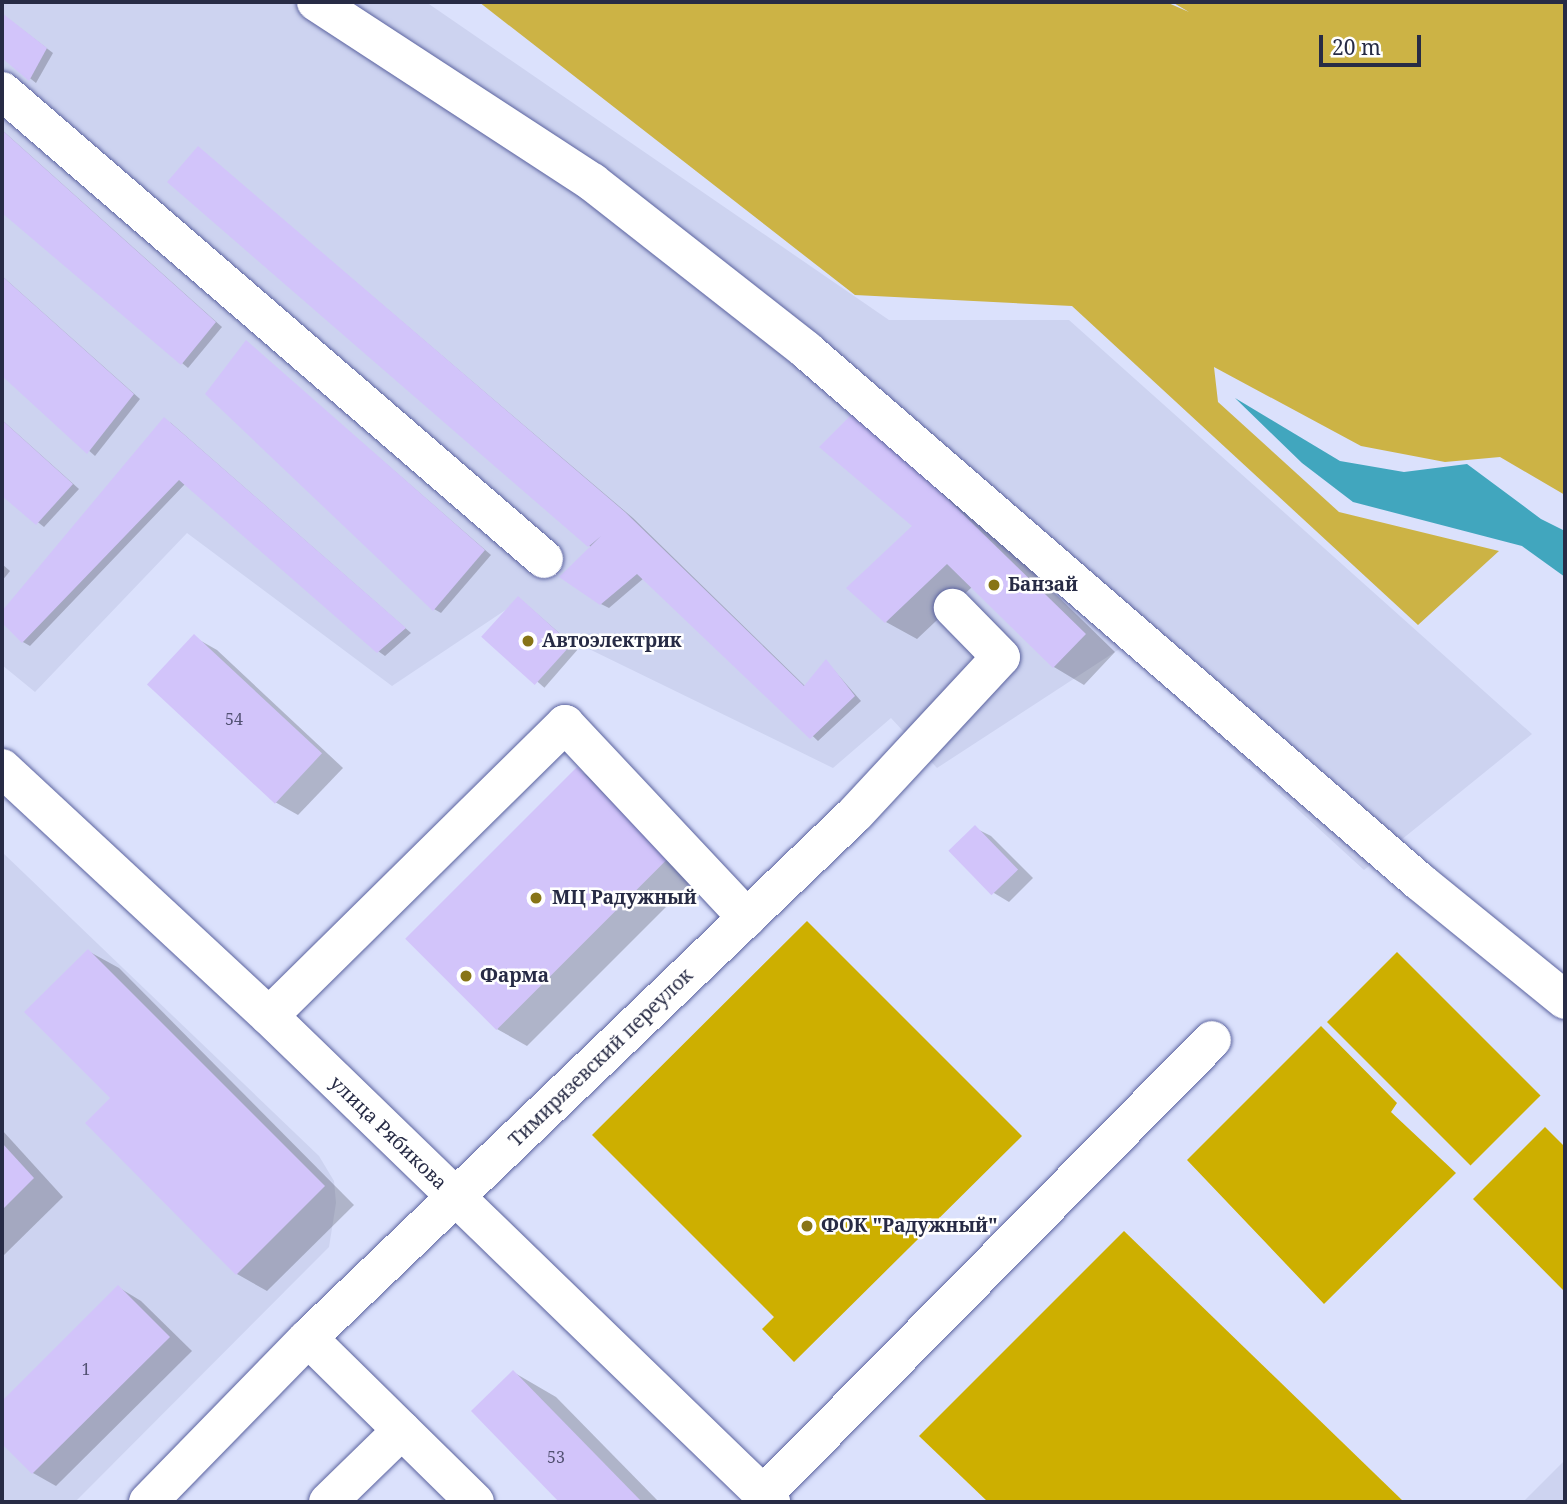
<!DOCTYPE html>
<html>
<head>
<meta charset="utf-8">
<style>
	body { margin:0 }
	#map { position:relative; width:1567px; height:1504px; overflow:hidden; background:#dbe1fc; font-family:"Noto Serif",serif }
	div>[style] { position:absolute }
	.built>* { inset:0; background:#cdd3f0 }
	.green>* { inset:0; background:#cdaf00; transform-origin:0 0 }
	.forest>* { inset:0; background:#ccb345 }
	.water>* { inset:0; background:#41a6be }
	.shadow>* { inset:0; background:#0003; transform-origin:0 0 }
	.building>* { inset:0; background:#d2c4fa; transform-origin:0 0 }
	.roads { filter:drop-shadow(0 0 2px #5b639f) drop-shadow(0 0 2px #5b639f) }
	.minor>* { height:38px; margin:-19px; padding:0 19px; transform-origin:19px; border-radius:19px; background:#fff }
	.dots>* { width:19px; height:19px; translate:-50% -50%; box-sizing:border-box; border:4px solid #fff; border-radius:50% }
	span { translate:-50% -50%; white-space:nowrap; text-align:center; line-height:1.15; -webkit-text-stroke:5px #fff; paint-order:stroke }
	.number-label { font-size:16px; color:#525172 }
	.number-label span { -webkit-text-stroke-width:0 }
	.poi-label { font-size:19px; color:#272b45; font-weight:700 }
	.left { translate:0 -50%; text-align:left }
	.street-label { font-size:19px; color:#272b45 }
	.frame { position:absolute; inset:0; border:4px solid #272b45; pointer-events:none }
	.scale { position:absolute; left:1319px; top:35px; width:102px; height:32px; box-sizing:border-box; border:4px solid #272b45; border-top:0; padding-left:9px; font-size:21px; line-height:24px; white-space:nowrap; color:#272b45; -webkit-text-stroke:5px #fff; paint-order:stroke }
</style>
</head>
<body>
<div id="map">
	<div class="built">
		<i style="clip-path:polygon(2px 2px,426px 2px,889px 320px,1069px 320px,1532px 734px,1364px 870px,1121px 648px,937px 768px,891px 718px,833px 768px,507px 609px,392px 686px,187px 533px,35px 692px,2px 665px)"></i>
		<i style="clip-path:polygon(2px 852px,319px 1156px,334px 1181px,336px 1203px,329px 1247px,75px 1502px,2px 1502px)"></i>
		<i style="clip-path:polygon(1565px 1460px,1565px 1502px,1523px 1502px)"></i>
	</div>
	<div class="green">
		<i style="clip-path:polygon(807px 921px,1022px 1136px,794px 1362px,762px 1329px,774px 1317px,592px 1135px)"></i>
		<i style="left:1397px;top:952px;width:203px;height:99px;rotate:45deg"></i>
		<i style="clip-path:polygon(1321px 1026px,1397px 1103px,1391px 1112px,1456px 1173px,1324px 1304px,1187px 1160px)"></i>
		<i style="clip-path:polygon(1545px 1127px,1565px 1147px,1565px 1292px,1473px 1199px)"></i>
		<i style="clip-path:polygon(1124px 1231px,1404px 1502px,988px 1502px,919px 1436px)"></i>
	</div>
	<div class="forest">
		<i style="clip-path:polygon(479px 2px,1166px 2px,1189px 12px,1172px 2px,1565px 2px,1565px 495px,1500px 457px,1445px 462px,1361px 446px,1214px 367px,1218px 402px,1339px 512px,1499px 551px,1418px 625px,1072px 306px,855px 295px)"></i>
	</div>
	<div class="water">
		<i style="clip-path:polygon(1235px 398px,1340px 461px,1404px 472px,1467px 464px,1541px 519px,1565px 531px,1565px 577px,1522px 546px,1353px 502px,1302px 463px)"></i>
	</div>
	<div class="shadow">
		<i style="clip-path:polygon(2px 14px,53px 53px,36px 83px,2px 56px)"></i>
		<i style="clip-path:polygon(2px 130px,222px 327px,188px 368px,2px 211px)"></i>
		<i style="clip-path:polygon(198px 148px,633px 518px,805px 686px,826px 661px,861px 701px,818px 741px,644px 578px,609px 608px,601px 604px,592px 548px,170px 182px)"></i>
		<i style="clip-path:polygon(2px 276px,140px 399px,95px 456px,2px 373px)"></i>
		<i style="clip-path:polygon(246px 342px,491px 555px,441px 613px,434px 609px)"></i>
		<i style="clip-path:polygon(164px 419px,171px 423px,411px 633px,385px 656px,378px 651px,186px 483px,30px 646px,23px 642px,2px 620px,2px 614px)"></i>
		<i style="clip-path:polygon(2px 420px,79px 489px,44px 527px,2px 494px)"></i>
		<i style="clip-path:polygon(887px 430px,1115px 652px,1084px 685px,1054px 667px,972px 587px,917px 639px,886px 622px,914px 526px)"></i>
		<i style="clip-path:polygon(2px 564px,10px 571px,2px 581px)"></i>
		<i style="left:519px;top:598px;width:78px;height:51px;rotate:41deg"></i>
		<i style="clip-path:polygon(194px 637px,217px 650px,343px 768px,298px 815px,275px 802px)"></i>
		<i style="clip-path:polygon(577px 770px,608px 787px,697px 876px,527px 1046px,497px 1029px)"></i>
		<i style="clip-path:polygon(975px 828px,991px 836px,1033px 878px,1009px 902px,994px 893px)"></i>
		<i style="clip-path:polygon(88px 951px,119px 968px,354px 1205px,267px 1291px,237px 1274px,112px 1098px)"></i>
		<i style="clip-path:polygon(2px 1130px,63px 1197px,2px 1257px)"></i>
		<i style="clip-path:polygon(118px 1287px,141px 1301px,192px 1351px,56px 1486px,33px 1473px,2px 1441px,2px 1403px)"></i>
		<i style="clip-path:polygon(513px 1372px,556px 1397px,659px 1502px,562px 1502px,473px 1411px)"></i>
	</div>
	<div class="building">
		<i style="clip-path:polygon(2px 13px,47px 48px,29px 81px,2px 58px)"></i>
		<i style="clip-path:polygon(2px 130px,216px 322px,181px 365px,2px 213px)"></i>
		<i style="clip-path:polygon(198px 146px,625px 512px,804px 686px,826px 659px,855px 696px,810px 739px,637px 574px,600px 605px,559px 577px,601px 536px,588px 547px,167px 182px)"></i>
		<i style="clip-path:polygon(2px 276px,134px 394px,87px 454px,2px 376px)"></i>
		<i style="clip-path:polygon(246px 340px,485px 550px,433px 611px,205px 394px)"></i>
		<i style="clip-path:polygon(856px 410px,1086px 634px,1053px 668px,947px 564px,885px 623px,846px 588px,912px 526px,819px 447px)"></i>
		<i style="clip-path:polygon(164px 417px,406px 628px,377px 653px,179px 480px,22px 643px,2px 623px,2px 611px)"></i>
		<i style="clip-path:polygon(2px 420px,73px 484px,36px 525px,2px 496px)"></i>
		<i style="left:518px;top:596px;width:72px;height:55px;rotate:42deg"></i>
		<i style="left:194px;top:634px;width:175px;height:69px;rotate:43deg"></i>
		<i style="left:577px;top:767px;width:129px;height:243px;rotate:45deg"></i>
		<i style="left:975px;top:825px;width:62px;height:37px;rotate:46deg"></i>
		<i style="clip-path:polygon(88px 949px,325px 1186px,236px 1275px,85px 1123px,110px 1098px,24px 1012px)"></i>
		<i style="clip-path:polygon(2px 1143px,34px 1178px,2px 1210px)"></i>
		<i style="clip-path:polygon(118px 1285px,170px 1337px,32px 1474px,2px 1444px,2px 1401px)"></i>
		<i style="clip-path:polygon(513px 1370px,642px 1502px,559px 1502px,471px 1411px)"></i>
	</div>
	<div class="roads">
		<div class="minor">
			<i style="left:316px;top:2px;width:330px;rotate:33.1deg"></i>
			<i style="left:592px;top:182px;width:272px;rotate:38.1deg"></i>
			<i style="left:806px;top:350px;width:812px;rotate:40.91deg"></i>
			<i style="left:1420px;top:882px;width:187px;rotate:39.1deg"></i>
			<i style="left:2px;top:91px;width:716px;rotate:40.81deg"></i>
			<i style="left:2px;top:768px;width:364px;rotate:42.9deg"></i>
			<i style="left:269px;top:1016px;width:699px;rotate:44.07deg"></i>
			<i style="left:269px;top:1016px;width:416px;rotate:-44.6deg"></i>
			<i style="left:565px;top:724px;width:266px;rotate:46.8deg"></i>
			<i style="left:308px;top:1338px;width:234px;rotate:44.5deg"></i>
			<i style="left:763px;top:1495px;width:639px;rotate:-45.38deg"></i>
			<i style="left:148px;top:1502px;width:229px;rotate:-45.7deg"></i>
			<i style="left:308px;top:1338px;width:757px;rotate:-43.77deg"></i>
			<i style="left:855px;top:814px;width:214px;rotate:-47.1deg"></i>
			<i style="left:1001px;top:657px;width:69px;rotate:-134.4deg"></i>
			<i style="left:328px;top:1502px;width:103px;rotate:-44.2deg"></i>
		</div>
	</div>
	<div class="dots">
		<i style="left:994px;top:585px;background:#877416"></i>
		<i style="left:528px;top:641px;background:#877416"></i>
		<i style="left:536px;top:898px;background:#877416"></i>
		<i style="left:466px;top:976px;background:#877416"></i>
		<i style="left:807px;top:1226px;background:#877416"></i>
	</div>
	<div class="number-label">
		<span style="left:234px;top:719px">54</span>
		<span style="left:86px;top:1369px">1</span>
		<span style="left:556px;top:1457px">53</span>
	</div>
	<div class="poi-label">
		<span class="left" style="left:1008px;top:585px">Банзай</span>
		<span class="left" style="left:542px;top:641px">Автоэлектрик</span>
		<span class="left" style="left:552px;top:898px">МЦ Радужный</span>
		<span class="left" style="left:480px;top:976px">Фарма</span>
		<span class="left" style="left:821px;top:1226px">ФОК "Радужный"</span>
	</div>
	<div class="street-label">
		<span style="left:601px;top:1058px;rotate:-44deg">Тимирязевский переулок</span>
		<span style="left:388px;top:1133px;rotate:44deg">улица Рябикова</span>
	</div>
	<div class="frame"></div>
	<div class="scale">20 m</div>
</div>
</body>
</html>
